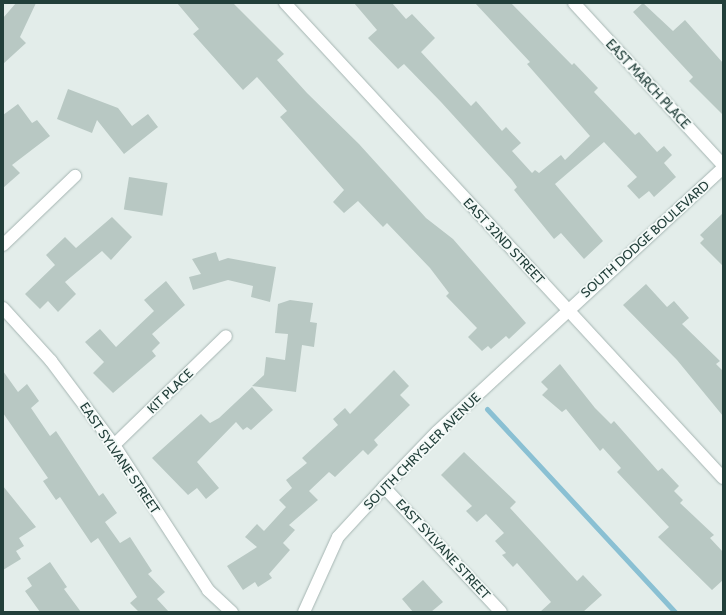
<!DOCTYPE html>
<html>
<head>
<meta charset="utf-8">
<style>
	body { margin:0 }
	#map { position:relative; width:726px; height:615px; overflow:hidden; background:#e3edea; font-family:Cabin,sans-serif }
	div>[style] { position:absolute }
	.stream>* { height:5px; margin:-2.5px; padding:0 2.5px; transform-origin:2.5px; border-radius:2.5px; background:#8ac0d3 }
	.building>* { inset:0; background:#b8c8c3; transform-origin:0 0 }
	.roads { filter:drop-shadow(0 0 1px #a5b5b2) drop-shadow(0 0 1px #a5b5b2) }
	.minor>* { height:12px; margin:-6px; padding:0 6px; transform-origin:6px; border-radius:6px; background:#fff }
	.tertiary>* { height:12px; margin:-6px; padding:0 6px; transform-origin:6px; border-radius:6px; background:#fff }
	span { translate:-50% -50%; white-space:nowrap; text-align:center; line-height:1.15; -webkit-text-stroke:3.5px #f3f9f7; paint-order:stroke }
	.street-label { font-size:13px; color:#223f3a }
	.frame { position:absolute; inset:0; border:4px solid #223f3a; pointer-events:none }
</style>
</head>
<body>
<div id="map">
	<div class="stream">
		<i style="left:487px;top:409px;width:277px;rotate:47.2deg"></i>
	</div>
	<div class="building">
		<i style="clip-path:polygon(16px 3px,36px 3px,20px 37px,26px 43px,3px 64px,3px 18px)"></i>
		<i style="clip-path:polygon(177px 3px,233px 3px,284px 54px,277px 60px,307px 93px,359px 144px,426px 218px,453px 239px,526px 323px,509px 339px,506px 336px,491px 349px,488px 346px,482px 351px,468px 337px,477px 328px,446px 296px,449px 293px,430px 268px,387px 223px,383px 227px,358px 201px,344px 213px,333px 202px,344px 190px,280px 117px,287px 111px,257px 77px,243px 90px,193px 34px,199px 29px)"></i>
		<i style="clip-path:polygon(354px 3px,392px 3px,406px 19px,412px 14px,435px 38px,421px 52px,471px 106px,476px 101px,502px 131px,506px 127px,521px 143px,512px 151px,532px 173px,535px 170px,539px 173px,561px 155px,565px 160px,590px 136px,527px 64px,530px 62px,475px 3px,511px 3px,572px 65px,574px 63px,598px 88px,594px 92px,635px 135px,639px 132px,657px 152px,664px 146px,672px 155px,664px 163px,676px 177px,654px 197px,649px 191px,639px 199px,627px 186px,637px 177px,604px 142px,555px 184px,603px 241px,584px 259px,561px 233px,554px 239px,514px 190px,517px 187px,512px 180px,441px 102px,404px 64px,398px 69px,368px 38px,377px 30px)"></i>
		<i style="clip-path:polygon(643px 3px,673px 31px,685px 20px,723px 63px,723px 115px,689px 81px,693px 77px,633px 12px)"></i>
		<i style="clip-path:polygon(68px 89px,118px 108px,132px 126px,148px 114px,158px 127px,124px 154px,97px 120px,92px 133px,57px 119px)"></i>
		<i style="clip-path:polygon(18px 104px,32px 123px,37px 120px,50px 136px,12px 165px,20px 173px,3px 188px,3px 115px)"></i>
		<i style="left:129px;top:177px;width:39px;height:33px;rotate:9deg"></i>
		<i style="clip-path:polygon(723px 213px,723px 266px,700px 243px,704px 239px,700px 235px)"></i>
		<i style="clip-path:polygon(112px 217px,132px 237px,111px 260px,102px 251px,65px 282px,76px 294px,58px 312px,48px 301px,40px 309px,25px 294px,55px 265px,46px 255px,65px 237px,76px 248px)"></i>
		<i style="clip-path:polygon(216px 252px,219px 261px,228px 258px,276px 267px,270px 302px,251px 297px,253px 286px,228px 280px,193px 290px,189px 277px,201px 274px,192px 259px)"></i>
		<i style="clip-path:polygon(166px 281px,185px 305px,152px 334px,160px 343px,152px 351px,156px 356px,113px 393px,93px 373px,104px 362px,85px 342px,100px 329px,116px 347px,154px 311px,144px 300px)"></i>
		<i style="clip-path:polygon(646px 284px,667px 307px,674px 301px,689px 318px,682px 324px,720px 361px,716px 364px,723px 371px,723px 416px,677px 360px,623px 305px)"></i>
		<i style="clip-path:polygon(290px 300px,313px 303px,310px 322px,317px 323px,314px 347px,302px 345px,296px 392px,252px 386px,264px 375px,266px 357px,285px 360px,288px 334px,275px 333px,278px 304px)"></i>
		<i style="clip-path:polygon(560px 364px,595px 408px,611px 424px,614px 421px,658px 471px,662px 468px,679px 486px,674px 491px,683px 500px,680px 503px,714px 535px,710px 538px,723px 552px,723px 580px,712px 590px,658px 537px,669px 527px,617px 472px,621px 468px,603px 448px,600px 451px,566px 409px,562px 412px,542px 395px,548px 389px,541px 382px)"></i>
		<i style="clip-path:polygon(394px 370px,409px 386px,400px 395px,410px 405px,374px 440px,378px 445px,368px 455px,363px 450px,335px 477px,329px 472px,309px 491px,318px 500px,289px 525px,295px 530px,283px 543px,290px 550px,269px 574px,272px 578px,258px 587px,255px 582px,243px 590px,227px 566px,257px 547px,245px 537px,257px 524px,264px 531px,286px 507px,279px 500px,292px 488px,286px 480px,307px 463px,302px 458px,338px 425px,333px 419px,345px 408px,350px 414px)"></i>
		<i style="clip-path:polygon(3px 371px,18px 392px,27px 384px,39px 401px,31px 408px,50px 436px,56px 431px,99px 496px,103px 493px,117px 513px,105px 522px,120px 543px,130px 537px,152px 571px,148px 574px,165px 592px,157px 599px,169px 612px,139px 612px,130px 603px,137px 597px,98px 538px,91px 543px,60px 497px,56px 500px,43px 481px,48px 478px,3px 413px)"></i>
		<i style="clip-path:polygon(252px 387px,273px 410px,251px 430px,247px 427px,243px 430px,236px 422px,197px 462px,219px 488px,206px 499px,197px 488px,188px 495px,152px 458px,201px 414px,210px 423px,219px 418px)"></i>
		<i style="clip-path:polygon(464px 452px,516px 502px,510px 508px,577px 581px,583px 575px,602px 595px,583px 612px,540px 612px,551px 602px,517px 563px,513px 567px,502px 555px,506px 553px,495px 541px,504px 533px,486px 514px,477px 522px,466px 511px,472px 506px,441px 475px)"></i>
		<i style="clip-path:polygon(3px 486px,36px 527px,19px 538px,24px 546px,16px 551px,21px 559px,3px 570px)"></i>
		<i style="clip-path:polygon(50px 562px,67px 587px,64px 589px,81px 612px,40px 612px,25px 591px,32px 586px,27px 578px)"></i>
		<i style="clip-path:polygon(423px 580px,443px 602px,431px 612px,413px 612px,402px 599px)"></i>
	</div>
	<div class="roads">
		<div class="minor">
			<i style="left:574px;top:3px;width:220px;rotate:47.4deg"></i>
			<i style="left:3px;top:245px;width:100px;rotate:-43.8deg"></i>
			<i style="left:3px;top:308px;width:72px;rotate:47.8deg"></i>
			<i style="left:51px;top:361px;width:105px;rotate:53.1deg"></i>
			<i style="left:114px;top:445px;width:173px;rotate:57deg"></i>
			<i style="left:208px;top:590px;width:33px;rotate:43deg"></i>
			<i style="left:114px;top:445px;width:156px;rotate:-44.2deg"></i>
			<i style="left:384px;top:487px;width:171px;rotate:46.9deg"></i>
			<i style="left:304px;top:612px;width:82px;rotate:-65.6deg"></i>
			<i style="left:338px;top:537px;width:68px;rotate:-47.4deg"></i>
			<i style="left:384px;top:487px;width:76px;rotate:-46.1deg"></i>
			<i style="left:437px;top:432px;width:389px;rotate:-42.7deg"></i>
		</div>
		<div class="tertiary">
			<i style="left:285px;top:3px;width:646px;rotate:47.32deg"></i>
		</div>
	</div>
	<div class="street-label">
		<span style="left:648px;top:84px;rotate:47deg">EAST MARCH PLACE</span>
		<span style="left:645px;top:239px;rotate:-42deg">SOUTH DODGE BOULEVARD</span>
		<span style="left:504px;top:241px;rotate:47deg">EAST 32ND STREET</span>
		<span style="left:170px;top:391px;rotate:-44deg">KIT PLACE</span>
		<span style="left:422px;top:451px;rotate:-45deg">SOUTH CHRYSLER AVENUE</span>
		<span style="left:120px;top:458px;rotate:56deg">EAST SYLVANE STREET</span>
		<span style="left:443px;top:549px;rotate:47deg">EAST SYLVANE STREET</span>
	</div>
	<div class="frame"></div>
</div>
</body>
</html>
